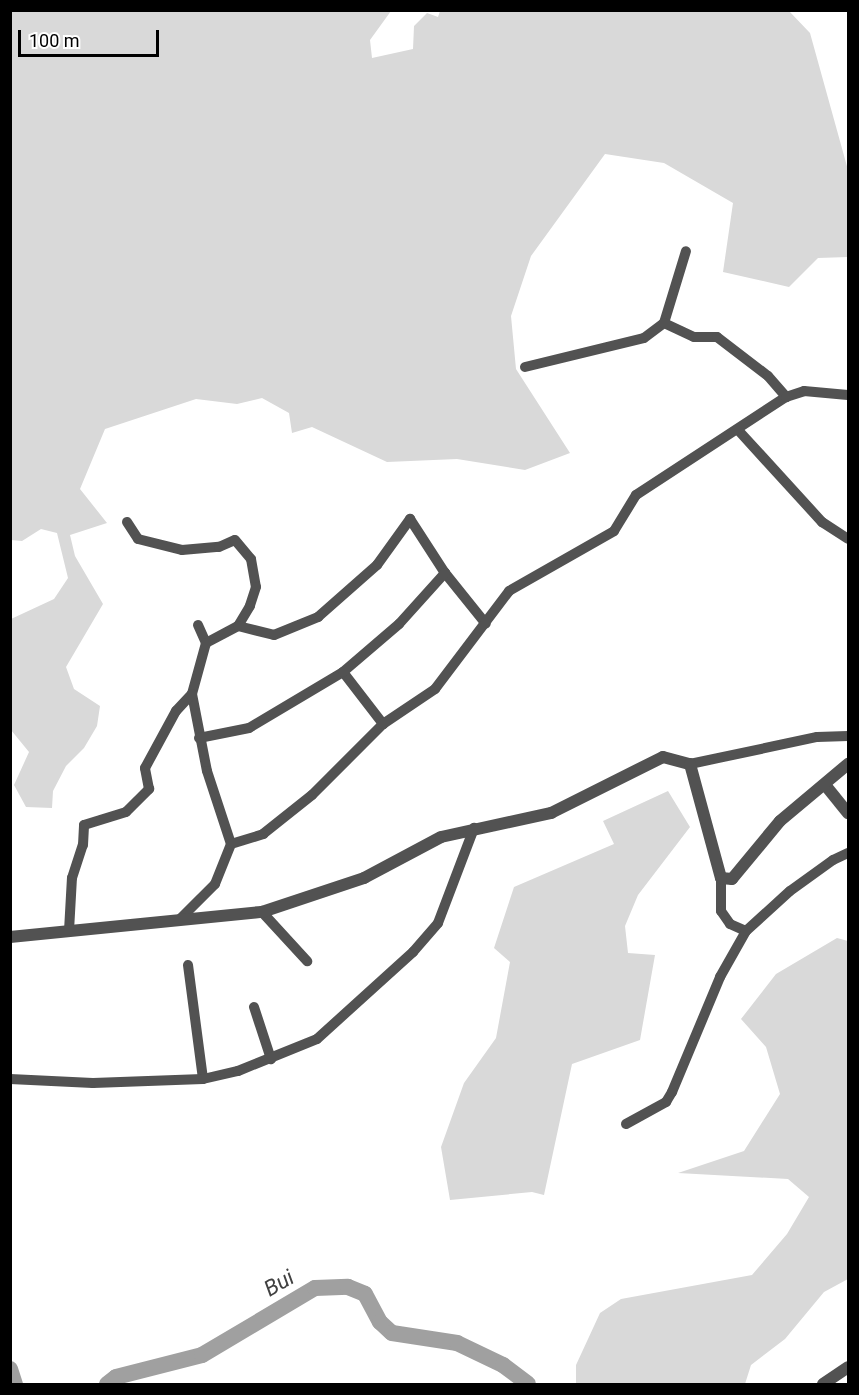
<!DOCTYPE html>
<html>
<head>
<meta charset="utf-8">
<style>
	body { margin:0 }
	#map { position:relative; width:859px; height:1395px; overflow:hidden; background:#fff; font-family:Roboto,sans-serif }
	div>[style] { position:absolute }
	.green>* { inset:0; background:#d9d9d9 }
	.river>* { height:16px; margin:-8px; padding:0 8px; transform-origin:8px; border-radius:8px; background:#a0a0a0 }
	.minor>* { height:10px; margin:-5px; padding:0 5px; transform-origin:5px; border-radius:5px; background:#525252 }
	.tertiary>* { height:12px; margin:-6px; padding:0 6px; transform-origin:6px; border-radius:6px; background:#525252 }
	span { translate:-50% -50%; white-space:nowrap; text-align:center; line-height:1.15; -webkit-text-stroke:4.5px #fff; paint-order:stroke }
	.water-label { font-size:22px; color:#414141; font-style:italic }
	.frame { position:absolute; inset:0; border:12px solid #000; pointer-events:none }
	.scale { position:absolute; left:18px; top:30px; width:141px; height:27px; box-sizing:border-box; border:3px solid #000; border-top:0; padding-left:8px; font-size:18px; line-height:21px; white-space:nowrap; color:#000; -webkit-text-stroke:4px #fff; paint-order:stroke }
</style>
</head>
<body>
<div id="map">
	<div class="green">
		<i style="clip-path:polygon(10px 11px,391px 11px,370px 40px,372px 58px,413px 49px,414px 26px,427px 13px,438px 17px,440px 11px,789px 11px,810px 33px,848px 170px,848px 257px,818px 258px,789px 287px,723px 272px,733px 203px,664px 163px,605px 154px,531px 256px,511px 316px,516px 369px,570px 453px,525px 470px,457px 459px,387px 462px,312px 427px,292px 433px,289px 413px,262px 398px,237px 404px,196px 399px,105px 429px,80px 489px,107px 523px,70px 535px,75px 556px,103px 604px,66px 667px,74px 689px,100px 706px,97px 726px,84px 748px,66px 766px,53px 791px,52px 808px,26px 807px,14px 785px,29px 752px,11px 730px,11px 619px,54px 599px,68px 578px,57px 533px,41px 529px,22px 541px,11px 540px)"></i>
		<i style="clip-path:polygon(668px 791px,690px 827px,638px 895px,625px 926px,628px 953px,655px 955px,640px 1040px,572px 1064px,544px 1195px,532px 1192px,450px 1200px,441px 1147px,464px 1083px,496px 1038px,510px 962px,494px 948px,514px 887px,614px 844px,603px 821px)"></i>
		<i style="clip-path:polygon(837px 938px,848px 941px,848px 1279px,824px 1292px,785px 1339px,751px 1365px,745px 1384px,576px 1384px,576px 1365px,600px 1313px,621px 1299px,752px 1275px,787px 1234px,809px 1197px,788px 1179px,678px 1173px,744px 1151px,780px 1094px,766px 1047px,741px 1019px,776px 974px)"></i>
	</div>
	<div class="river">
		<i style="left:10px;top:1369px;width:16px;rotate:72deg"></i>
		<i style="left:107px;top:1384px;width:11px;rotate:-38deg"></i>
		<i style="left:116px;top:1377px;width:89px;rotate:-14.3deg"></i>
		<i style="left:202px;top:1355px;width:131px;rotate:-30.7deg"></i>
		<i style="left:315px;top:1288px;width:33px;rotate:-2deg"></i>
		<i style="left:348px;top:1287px;width:18px;rotate:22deg"></i>
		<i style="left:365px;top:1294px;width:32px;rotate:62deg"></i>
		<i style="left:380px;top:1322px;width:16px;rotate:43deg"></i>
		<i style="left:392px;top:1333px;width:66px;rotate:8.7deg"></i>
		<i style="left:457px;top:1343px;width:51px;rotate:25.6deg"></i>
		<i style="left:503px;top:1365px;width:31px;rotate:37deg"></i>
	</div>
	<div class="minor">
		<i style="left:664px;top:323px;width:75px;rotate:-73deg"></i>
		<i style="left:525px;top:367px;width:122px;rotate:-13.7deg"></i>
		<i style="left:644px;top:338px;width:25px;rotate:-37deg"></i>
		<i style="left:664px;top:323px;width:33px;rotate:25deg"></i>
		<i style="left:694px;top:337px;width:23px"></i>
		<i style="left:717px;top:337px;width:64px;rotate:37.4deg"></i>
		<i style="left:768px;top:376px;width:28px;rotate:49deg"></i>
		<i style="left:738px;top:430px;width:125px;rotate:47.6deg"></i>
		<i style="left:822px;top:522px;width:31px;rotate:33deg"></i>
		<i style="left:127px;top:522px;width:20px;rotate:57deg"></i>
		<i style="left:138px;top:539px;width:45px;rotate:14deg"></i>
		<i style="left:182px;top:550px;width:37px;rotate:-5deg"></i>
		<i style="left:219px;top:547px;width:17px;rotate:-24deg"></i>
		<i style="left:235px;top:540px;width:25px;rotate:50deg"></i>
		<i style="left:251px;top:559px;width:28px;rotate:80deg"></i>
		<i style="left:256px;top:587px;width:20px;rotate:108deg"></i>
		<i style="left:250px;top:606px;width:23px;rotate:121deg"></i>
		<i style="left:238px;top:626px;width:36px;rotate:152deg"></i>
		<i style="left:198px;top:625px;width:20px;rotate:66deg"></i>
		<i style="left:206px;top:643px;width:53px;rotate:105.4deg"></i>
		<i style="left:192px;top:694px;width:78px;rotate:79deg"></i>
		<i style="left:207px;top:771px;width:77px;rotate:71.8deg"></i>
		<i style="left:238px;top:626px;width:37px;rotate:14deg"></i>
		<i style="left:274px;top:635px;width:48px;rotate:-22.2deg"></i>
		<i style="left:318px;top:617px;width:79px;rotate:-41.4deg"></i>
		<i style="left:377px;top:565px;width:57px;rotate:-54.3deg"></i>
		<i style="left:410px;top:519px;width:64px;rotate:57.1deg"></i>
		<i style="left:445px;top:573px;width:65px;rotate:51.2deg"></i>
		<i style="left:343px;top:672px;width:66px;rotate:52.4deg"></i>
		<i style="left:199px;top:738px;width:51px;rotate:-11.3deg"></i>
		<i style="left:249px;top:728px;width:109px;rotate:-30.8deg"></i>
		<i style="left:343px;top:672px;width:74px;rotate:-40.6deg"></i>
		<i style="left:399px;top:624px;width:69px;rotate:-48deg"></i>
		<i style="left:690px;top:764px;width:130px;rotate:-12deg"></i>
		<i style="left:817px;top:737px;width:31px;rotate:-2deg"></i>
		<i style="left:721px;top:878px;width:33px;rotate:90deg"></i>
		<i style="left:721px;top:911px;width:16px;rotate:55deg"></i>
		<i style="left:730px;top:924px;width:17px;rotate:24deg"></i>
		<i style="left:262px;top:912px;width:67px;rotate:47.4deg"></i>
		<i style="left:179px;top:920px;width:51px;rotate:-45deg"></i>
		<i style="left:215px;top:884px;width:43px;rotate:-68.2deg"></i>
		<i style="left:231px;top:844px;width:34px;rotate:-17deg"></i>
		<i style="left:263px;top:834px;width:63px;rotate:-38.5deg"></i>
		<i style="left:312px;top:795px;width:100px;rotate:-45deg"></i>
		<i style="left:383px;top:724px;width:63px;rotate:-33.9deg"></i>
		<i style="left:435px;top:689px;width:123px;rotate:-52.9deg"></i>
		<i style="left:509px;top:591px;width:121px;rotate:-29.7deg"></i>
		<i style="left:614px;top:531px;width:42px;rotate:-58.6deg"></i>
		<i style="left:636px;top:495px;width:179px;rotate:-33.2deg"></i>
		<i style="left:786px;top:397px;width:19px;rotate:-18deg"></i>
		<i style="left:804px;top:391px;width:44px;rotate:5.2deg"></i>
		<i style="left:69px;top:931px;width:53px;rotate:-86.8deg"></i>
		<i style="left:72px;top:878px;width:35px;rotate:-72deg"></i>
		<i style="left:83px;top:845px;width:20px;rotate:-87deg"></i>
		<i style="left:84px;top:825px;width:44px;rotate:-17.2deg"></i>
		<i style="left:126px;top:812px;width:33px;rotate:-45deg"></i>
		<i style="left:149px;top:789px;width:21px;rotate:-101deg"></i>
		<i style="left:145px;top:768px;width:65px;rotate:-61.5deg"></i>
		<i style="left:176px;top:711px;width:23px;rotate:-47deg"></i>
		<i style="left:188px;top:965px;width:115px;rotate:82.5deg"></i>
		<i style="left:254px;top:1007px;width:55px;rotate:71.9deg"></i>
		<i style="left:10px;top:1079px;width:83px;rotate:2.8deg"></i>
		<i style="left:93px;top:1083px;width:110px;rotate:-2.1deg"></i>
		<i style="left:203px;top:1079px;width:36px;rotate:-13deg"></i>
		<i style="left:238px;top:1071px;width:85px;rotate:-22.1deg"></i>
		<i style="left:317px;top:1039px;width:130px;rotate:-42.2deg"></i>
		<i style="left:413px;top:952px;width:38px;rotate:-49deg"></i>
		<i style="left:438px;top:923px;width:102px;rotate:-69.2deg"></i>
		<i style="left:626px;top:1124px;width:46px;rotate:-28.8deg"></i>
		<i style="left:666px;top:1102px;width:12px;rotate:-59deg"></i>
		<i style="left:672px;top:1092px;width:125px;rotate:-67.3deg"></i>
		<i style="left:720px;top:977px;width:53px;rotate:-60.5deg"></i>
		<i style="left:746px;top:931px;width:59px;rotate:-42.3deg"></i>
		<i style="left:790px;top:891px;width:53px;rotate:-35.8deg"></i>
		<i style="left:833px;top:860px;width:17px;rotate:-25deg"></i>
	</div>
	<div class="tertiary">
		<i style="left:826px;top:786px;width:35px;rotate:51deg"></i>
		<i style="left:10px;top:937px;width:253px;rotate:-5.7deg"></i>
		<i style="left:262px;top:912px;width:108px;rotate:-18.4deg"></i>
		<i style="left:364px;top:878px;width:87px;rotate:-28deg"></i>
		<i style="left:441px;top:837px;width:113px;rotate:-12.3deg"></i>
		<i style="left:551px;top:813px;width:125px;rotate:-26.6deg"></i>
		<i style="left:663px;top:757px;width:28px;rotate:15deg"></i>
		<i style="left:690px;top:764px;width:118px;rotate:74.8deg"></i>
		<i style="left:721px;top:878px;width:11px;rotate:5deg"></i>
		<i style="left:732px;top:879px;width:75px;rotate:-50.4deg"></i>
		<i style="left:780px;top:821px;width:89px;rotate:-40deg"></i>
		<i style="left:823px;top:1384px;width:30px;rotate:-34deg"></i>
	</div>
	<div class="water-label">
		<span style="left:279px;top:1283px;rotate:-30deg">Bui</span>
	</div>
	<div class="frame"></div>
	<div class="scale">100 m</div>
</div>
</body>
</html>
